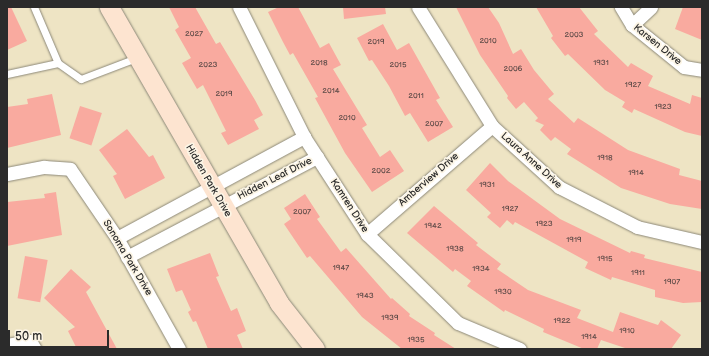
<!DOCTYPE html>
<html>
<head>
<meta charset="utf-8">
<style>
	body { margin:0 }
	#map { position:relative; width:709px; height:356px; overflow:hidden; background:#eee4c4; font-family:"Balsamiq Sans",sans-serif }
	div>[style] { position:absolute }
	.building>* { inset:0; background:#f9aa9f; transform-origin:0 0 }
	.roads { filter:drop-shadow(0 0 1px #8c8878) drop-shadow(0 0 1px #8c8878) }
	.lane>* { height:7px; margin:-3.5px; padding:0 3.5px; transform-origin:3.5px; border-radius:3.5px; background:#fff }
	.street>* { height:13px; margin:-6.5px; padding:0 6.5px; transform-origin:6.5px; border-radius:6.5px; background:#fff }
	.secondary>* { height:19px; margin:-9.5px; padding:0 9.5px; transform-origin:9.5px; border-radius:9.5px; background:#fde4d0 }
	span { translate:-50% -50%; white-space:nowrap; text-align:center; line-height:1.15; -webkit-text-stroke:3.5px #fcf5e5; paint-order:stroke }
	.number-label { font-size:8px; color:#5e4b48 }
	.number-label span { -webkit-text-stroke-width:0 }
	.street-label { font-size:10px; color:#2b2b2b }
	.frame { position:absolute; inset:0; border:8px solid #2b2b2b; pointer-events:none }
	.scale { position:absolute; left:8px; top:330px; width:101px; height:18px; box-sizing:border-box; border:2px solid #2b2b2b; border-top:0; padding-left:5px; font-size:12px; line-height:14px; white-space:nowrap; color:#2b2b2b; -webkit-text-stroke:3px #fcf5e5; paint-order:stroke }
</style>
</head>
<body>
<div id="map">
	<div class="building">
		<i style="clip-path:polygon(7px 7px,11px 7px,27px 41px,7px 50px)"></i>
		<i style="clip-path:polygon(169px 7px,195px 7px,216px 44px,220px 42px,255px 100px,263px 115px,254px 120px,259px 129px,228px 145px,221px 133px,226px 131px,203px 85px,197px 89px,182px 63px,191px 58px,175px 30px,179px 27px)"></i>
		<i style="clip-path:polygon(279px 7px,298px 7px,320px 48px,329px 43px,341px 65px,333px 69px,367px 125px,362px 128px,380px 157px,390px 150px,404px 171px,372px 192px,345px 153px,315px 98px,318px 97px,293px 53px,290px 55px,283px 42px,268px 12px)"></i>
		<i style="clip-path:polygon(343px 7px,385px 7px,386px 14px,344px 19px)"></i>
		<i style="clip-path:polygon(456px 7px,488px 7px,499px 23px,513px 54px,521px 49px,534px 70px,554px 94px,548px 99px,574px 123px,578px 118px,628px 150px,680px 169px,679px 175px,702px 181px,702px 209px,670px 204px,621px 188px,567px 154px,571px 149px,555px 137px,551px 141px,540px 130px,544px 125px,535px 121px,538px 118px,524px 102px,516px 109px,507px 98px,508px 96px,480px 55px)"></i>
		<i style="clip-path:polygon(536px 7px,579px 7px,598px 31px,594px 34px,628px 67px,631px 63px,653px 76px,648px 86px,690px 104px,692px 95px,702px 98px,702px 136px,685px 132px,634px 109px,632px 113px,622px 107px,625px 102px,605px 90px,568px 54px,565px 56px,551px 38px,553px 36px)"></i>
		<i style="clip-path:polygon(683px 7px,702px 7px,702px 40px,675px 29px)"></i>
		<i style="clip-path:polygon(383px 24px,397px 50px,409px 43px,440px 98px,436px 100px,453px 127px,428px 142px,410px 113px,405px 116px,389px 86px,372px 60px,369px 61px,357px 38px)"></i>
		<i style="clip-path:polygon(52px 94px,61px 135px,7px 148px,7px 107px,28px 104px,27px 99px)"></i>
		<i style="left:80px;top:106px;width:23px;height:34px;rotate:18deg"></i>
		<i style="clip-path:polygon(127px 129px,149px 157px,153px 155px,165px 178px,125px 199px,113px 176px,117px 174px,99px 150px)"></i>
		<i style="clip-path:polygon(490px 163px,508px 181px,560px 219px,630px 253px,631px 251px,645px 255px,644px 258px,702px 272px,702px 302px,683px 303px,655px 297px,655px 290px,612px 277px,611px 280px,585px 268px,588px 262px,515px 222px,513px 225px,507px 220px,500px 228px,487px 217px,491px 213px,466px 190px)"></i>
		<i style="clip-path:polygon(56px 192px,62px 235px,7px 246px,7px 202px,45px 198px,44px 194px)"></i>
		<i style="clip-path:polygon(305px 194px,320px 217px,317px 219px,341px 252px,346px 248px,391px 299px,392px 298px,410px 314px,409px 316px,435px 333px,434px 335px,456px 349px,402px 349px,362px 317px,310px 256px,307px 258px,284px 224px,291px 219px,284px 208px)"></i>
		<i style="clip-path:polygon(434px 206px,478px 243px,476px 245px,501px 264px,497px 269px,528px 290px,581px 310px,577px 318px,613px 332px,620px 312px,658px 325px,661px 320px,681px 335px,671px 349px,628px 349px,601px 340px,597px 349px,584px 349px,543px 332px,544px 329px,505px 310px,504px 312px,467px 286px,471px 281px,455px 269px,453px 272px,407px 233px)"></i>
		<i style="clip-path:polygon(210px 253px,219px 276px,216px 277px,231px 311px,237px 308px,246px 331px,237px 335px,243px 349px,208px 349px,196px 321px,193px 322px,188px 312px,191px 310px,182px 290px,176px 292px,167px 269px)"></i>
		<i style="left:25px;top:256px;width:23px;height:43px;rotate:10deg"></i>
		<i style="clip-path:polygon(71px 269px,91px 287px,86px 292px,117px 349px,77px 349px,68px 331px,75px 327px,44px 298px)"></i>
	</div>
	<div class="roads">
		<div class="lane">
			<i style="left:34px;top:7px;width:61px;rotate:66.8deg"></i>
			<i style="left:7px;top:74px;width:52px;rotate:-12.2deg"></i>
			<i style="left:58px;top:63px;width:28px;rotate:35deg"></i>
			<i style="left:81px;top:79px;width:59px;rotate:-20.9deg"></i>
		</div>
		<div class="street">
			<i style="left:239px;top:7px;width:145px;rotate:63.4deg"></i>
			<i style="left:304px;top:137px;width:116px;rotate:57deg"></i>
			<i style="left:367px;top:234px;width:127px;rotate:44.4deg"></i>
			<i style="left:458px;top:323px;width:67px;rotate:22.8deg"></i>
			<i style="left:418px;top:7px;width:140px;rotate:58.1deg"></i>
			<i style="left:492px;top:126px;width:91px;rotate:42.3deg"></i>
			<i style="left:559px;top:187px;width:88px;rotate:27.1deg"></i>
			<i style="left:637px;top:227px;width:67px;rotate:13deg"></i>
			<i style="left:621px;top:7px;width:21px;rotate:59deg"></i>
			<i style="left:632px;top:25px;width:67px;rotate:38.9deg"></i>
			<i style="left:684px;top:67px;width:18px;rotate:9deg"></i>
			<i style="left:632px;top:25px;width:26px;rotate:-43deg"></i>
			<i style="left:7px;top:174px;width:38px;rotate:-11deg"></i>
			<i style="left:44px;top:167px;width:26px;rotate:4deg"></i>
			<i style="left:70px;top:169px;width:83px;rotate:55.7deg"></i>
			<i style="left:117px;top:238px;width:127px;rotate:60.8deg"></i>
			<i style="left:367px;top:234px;width:165px;rotate:-40.8deg"></i>
			<i style="left:117px;top:238px;width:213px;rotate:-28.4deg"></i>
			<i style="left:127px;top:257px;width:215px;rotate:-27.8deg"></i>
			<i style="left:7px;top:345px;width:23px;rotate:-10deg"></i>
			<i style="left:30px;top:341px;width:9px;rotate:58deg"></i>
		</div>
		<div class="secondary">
			<i style="left:109px;top:7px;width:341px;rotate:60.1deg"></i>
			<i style="left:279px;top:303px;width:58px;rotate:52deg"></i>
		</div>
	</div>
	<div class="number-label">
		<span style="left:194px;top:34px">2027</span>
		<span style="left:574px;top:35px">2003</span>
		<span style="left:488px;top:41px">2010</span>
		<span style="left:376px;top:42px">2019</span>
		<span style="left:319px;top:63px">2018</span>
		<span style="left:601px;top:63px">1931</span>
		<span style="left:208px;top:65px">2023</span>
		<span style="left:398px;top:65px">2015</span>
		<span style="left:513px;top:69px">2006</span>
		<span style="left:633px;top:85px">1927</span>
		<span style="left:331px;top:91px">2014</span>
		<span style="left:224px;top:94px">2019</span>
		<span style="left:416px;top:96px">2011</span>
		<span style="left:663px;top:107px">1923</span>
		<span style="left:347px;top:118px">2010</span>
		<span style="left:434px;top:124px">2007</span>
		<span style="left:605px;top:158px">1918</span>
		<span style="left:381px;top:171px">2002</span>
		<span style="left:636px;top:173px">1914</span>
		<span style="left:487px;top:185px">1931</span>
		<span style="left:510px;top:209px">1927</span>
		<span style="left:302px;top:212px">2007</span>
		<span style="left:544px;top:224px">1923</span>
		<span style="left:433px;top:226px">1942</span>
		<span style="left:574px;top:240px">1919</span>
		<span style="left:455px;top:249px">1938</span>
		<span style="left:605px;top:259px">1915</span>
		<span style="left:341px;top:268px">1947</span>
		<span style="left:481px;top:269px">1934</span>
		<span style="left:638px;top:273px">1911</span>
		<span style="left:672px;top:282px">1907</span>
		<span style="left:503px;top:292px">1930</span>
		<span style="left:365px;top:296px">1943</span>
		<span style="left:390px;top:318px">1939</span>
		<span style="left:562px;top:321px">1922</span>
		<span style="left:627px;top:331px">1910</span>
		<span style="left:589px;top:337px">1914</span>
		<span style="left:416px;top:340px">1935</span>
	</div>
	<div class="street-label">
		<span style="left:657px;top:45px;rotate:39deg">Karsen Drive</span>
		<span style="left:531px;top:161px;rotate:42deg">Laura Anne Drive</span>
		<span style="left:275px;top:179px;rotate:-27deg">Hidden Leaf Drive</span>
		<span style="left:429px;top:180px;rotate:-41deg">Amberview Drive</span>
		<span style="left:208px;top:181px;rotate:60deg">Hidden Park Drive</span>
		<span style="left:349px;top:206px;rotate:57deg">Kamren Drive</span>
		<span style="left:127px;top:258px;rotate:59deg">Sonoma Park Drive</span>
	</div>
	<div class="frame"></div>
	<div class="scale">50 m</div>
</div>
</body>
</html>
